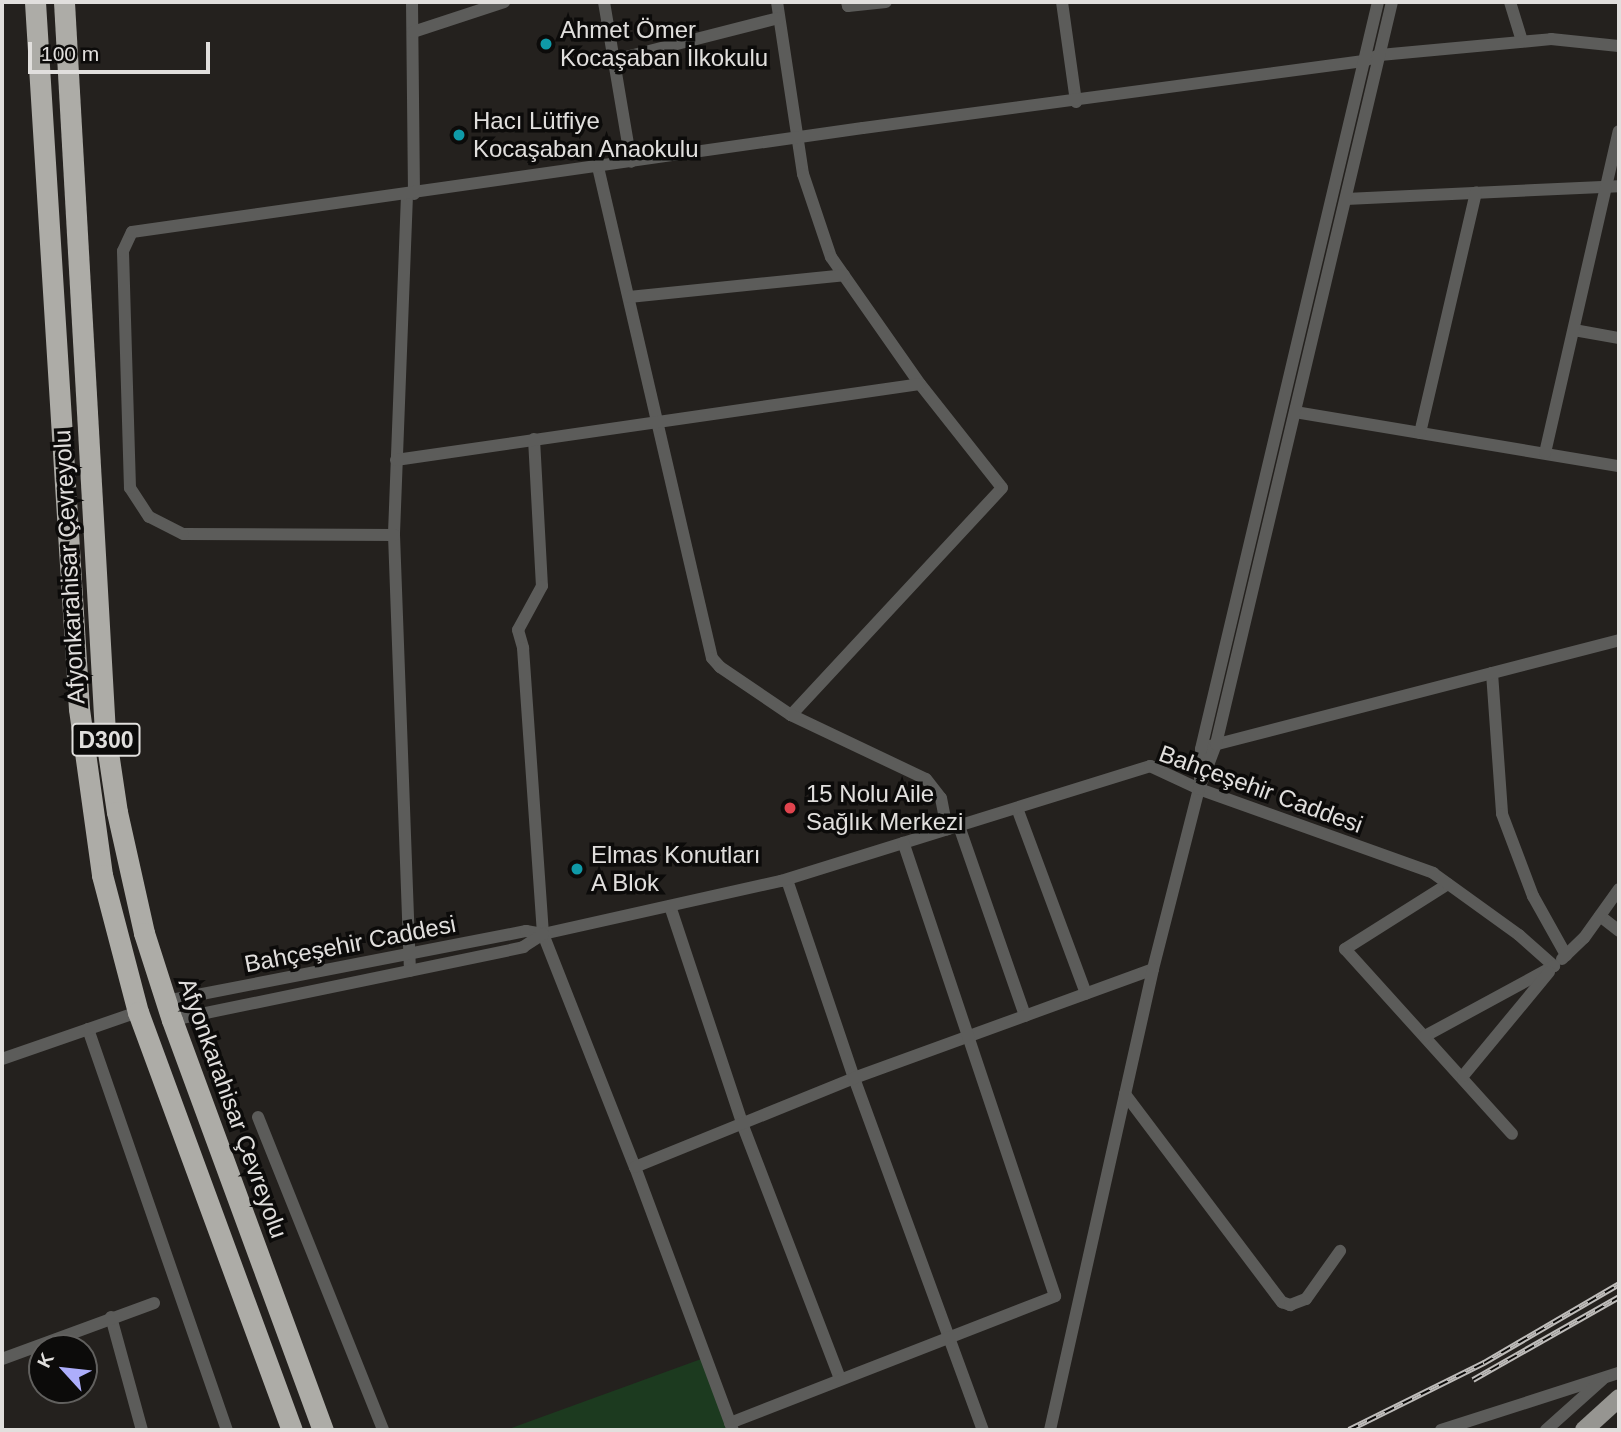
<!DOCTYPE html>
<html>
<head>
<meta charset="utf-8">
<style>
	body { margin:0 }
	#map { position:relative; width:1621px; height:1432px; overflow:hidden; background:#24211e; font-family:Helvetica,sans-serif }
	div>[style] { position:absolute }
	.green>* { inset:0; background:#1c3a1f }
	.street>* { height:12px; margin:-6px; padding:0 6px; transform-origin:6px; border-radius:6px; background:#5c5c5a }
	.primary>* { height:18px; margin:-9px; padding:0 9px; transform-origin:9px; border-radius:9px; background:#969591 }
	.highway>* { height:21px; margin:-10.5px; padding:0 10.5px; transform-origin:10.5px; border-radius:10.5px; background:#adaca7 }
	.rail>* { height:6px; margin-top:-3px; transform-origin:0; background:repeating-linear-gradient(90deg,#0c0b0a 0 10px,#bebcba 0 20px); box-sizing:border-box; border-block:2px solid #bebcba }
	.dots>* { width:19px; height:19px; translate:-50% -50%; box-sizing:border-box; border:4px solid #0c0b0a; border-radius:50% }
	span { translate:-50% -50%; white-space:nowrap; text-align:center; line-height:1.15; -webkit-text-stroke:7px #0c0b0a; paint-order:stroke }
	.shield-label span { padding:2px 5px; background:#0c0b0a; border:2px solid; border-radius:5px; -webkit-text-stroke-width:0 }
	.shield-label { font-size:23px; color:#e1dfdd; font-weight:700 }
	.poi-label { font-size:24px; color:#e1dfdd }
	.left { translate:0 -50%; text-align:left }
	.street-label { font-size:24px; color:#e1dfdd }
	.frame { position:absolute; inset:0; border:4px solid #e1dfdd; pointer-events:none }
	.north { position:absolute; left:28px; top:1334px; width:70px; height:70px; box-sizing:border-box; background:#0c0b0a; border:2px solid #61605e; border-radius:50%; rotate:297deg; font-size:19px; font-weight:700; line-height:28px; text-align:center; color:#e1dfdd }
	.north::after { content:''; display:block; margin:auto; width:24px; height:32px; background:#adaefb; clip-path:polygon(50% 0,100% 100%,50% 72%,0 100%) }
	.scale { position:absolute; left:28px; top:42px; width:182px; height:32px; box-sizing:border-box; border:4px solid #e1dfdd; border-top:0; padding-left:9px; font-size:21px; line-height:24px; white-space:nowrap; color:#e1dfdd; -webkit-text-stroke:5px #0c0b0a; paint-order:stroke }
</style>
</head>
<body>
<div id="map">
	<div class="green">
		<i style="clip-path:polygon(704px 1358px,732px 1430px,506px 1430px)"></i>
	</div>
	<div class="street">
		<i style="left:412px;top:2px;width:192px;rotate:89.4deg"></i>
		<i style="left:604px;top:2px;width:162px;rotate:80.4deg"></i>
		<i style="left:777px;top:2px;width:174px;rotate:81.4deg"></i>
		<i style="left:803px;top:174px;width:88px;rotate:71.4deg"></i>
		<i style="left:831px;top:257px;width:155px;rotate:55deg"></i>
		<i style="left:920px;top:384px;width:132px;rotate:51.7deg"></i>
		<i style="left:1002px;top:488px;width:310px;rotate:132.9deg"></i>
		<i style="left:847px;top:2px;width:4px;rotate:76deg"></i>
		<i style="left:848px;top:6px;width:38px;rotate:-6deg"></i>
		<i style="left:1062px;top:2px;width:101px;rotate:82deg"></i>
		<i style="left:1510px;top:2px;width:41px;rotate:72.9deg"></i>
		<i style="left:413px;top:32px;width:96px;rotate:-18.2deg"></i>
		<i style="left:614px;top:60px;width:170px;rotate:-14.3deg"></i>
		<i style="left:598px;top:167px;width:504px;rotate:76.93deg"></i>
		<i style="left:712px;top:658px;width:12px;rotate:48deg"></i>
		<i style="left:720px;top:667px;width:86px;rotate:34.1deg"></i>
		<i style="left:791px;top:715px;width:149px;rotate:25.4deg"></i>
		<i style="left:926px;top:779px;width:24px;rotate:52deg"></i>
		<i style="left:941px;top:798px;width:32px;rotate:79deg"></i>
		<i style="left:407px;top:195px;width:340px;rotate:92.2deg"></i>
		<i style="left:394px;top:535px;width:436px;rotate:87.9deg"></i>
		<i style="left:1346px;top:199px;width:273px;rotate:-2.7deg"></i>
		<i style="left:629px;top:297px;width:216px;rotate:-5.8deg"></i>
		<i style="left:1574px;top:330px;width:46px;rotate:10.1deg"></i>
		<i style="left:1295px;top:412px;width:328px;rotate:9.5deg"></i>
		<i style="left:1420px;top:433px;width:247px;rotate:-76.9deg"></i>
		<i style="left:534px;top:439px;width:147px;rotate:86.9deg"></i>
		<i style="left:542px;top:586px;width:50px;rotate:118.6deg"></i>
		<i style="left:518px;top:630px;width:19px;rotate:74deg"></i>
		<i style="left:523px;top:648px;width:287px;rotate:86deg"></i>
		<i style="left:543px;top:934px;width:251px;rotate:68.5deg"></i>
		<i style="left:635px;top:1167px;width:281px;rotate:69.6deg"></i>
		<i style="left:1545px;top:453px;width:330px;rotate:-77.1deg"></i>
		<i style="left:396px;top:460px;width:529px;rotate:-8.25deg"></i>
		<i style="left:394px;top:535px;width:211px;rotate:-179.7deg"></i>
		<i style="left:183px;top:534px;width:38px;rotate:-153deg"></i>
		<i style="left:149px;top:517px;width:35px;rotate:-123deg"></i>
		<i style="left:130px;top:488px;width:237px;rotate:-91.7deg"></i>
		<i style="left:123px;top:251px;width:21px;rotate:-65deg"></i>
		<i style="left:132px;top:232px;width:738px;rotate:-8.1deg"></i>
		<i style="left:863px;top:128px;width:505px;rotate:-7.62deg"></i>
		<i style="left:1364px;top:61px;width:17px;rotate:-21deg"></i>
		<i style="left:1380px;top:55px;width:172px;rotate:-5.3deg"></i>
		<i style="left:1551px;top:39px;width:68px;rotate:5.9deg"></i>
		<i style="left:1492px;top:673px;width:141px;rotate:85.9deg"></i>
		<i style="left:1502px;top:814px;width:88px;rotate:69.3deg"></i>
		<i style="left:1533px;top:896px;width:68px;rotate:60.8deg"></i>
		<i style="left:1210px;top:746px;width:423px;rotate:-14.5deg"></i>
		<i style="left:1200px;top:779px;width:30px;rotate:-88deg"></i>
		<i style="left:1201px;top:749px;width:768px;rotate:-76.67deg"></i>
		<i style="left:1017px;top:808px;width:198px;rotate:69.6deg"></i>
		<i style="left:959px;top:826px;width:201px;rotate:70.8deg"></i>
		<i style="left:787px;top:880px;width:209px;rotate:71.3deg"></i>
		<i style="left:854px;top:1078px;width:375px;rotate:69.9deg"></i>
		<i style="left:1448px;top:884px;width:122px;rotate:147.7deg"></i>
		<i style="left:1345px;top:949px;width:249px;rotate:47.9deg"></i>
		<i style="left:670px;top:906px;width:232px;rotate:71.6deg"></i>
		<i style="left:743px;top:1126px;width:271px;rotate:69deg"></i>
		<i style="left:1600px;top:916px;width:24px;rotate:38deg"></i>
		<i style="left:1562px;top:959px;width:30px;rotate:-44deg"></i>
		<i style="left:1584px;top:938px;width:60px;rotate:-54.5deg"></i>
		<i style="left:166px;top:1001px;width:367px;rotate:-11deg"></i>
		<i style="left:526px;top:931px;width:17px;rotate:10deg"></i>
		<i style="left:543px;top:934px;width:244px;rotate:-12.6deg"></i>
		<i style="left:781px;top:881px;width:387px;rotate:-17.3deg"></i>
		<i style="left:1150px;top:766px;width:54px;rotate:25.1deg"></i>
		<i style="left:1199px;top:789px;width:249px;rotate:19.7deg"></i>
		<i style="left:1433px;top:873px;width:106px;rotate:35.8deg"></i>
		<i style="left:1519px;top:935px;width:47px;rotate:41.5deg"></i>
		<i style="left:1554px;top:966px;width:147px;rotate:151.5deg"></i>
		<i style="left:172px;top:1020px;width:359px;rotate:-11.7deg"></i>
		<i style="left:523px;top:947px;width:24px;rotate:-33deg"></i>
		<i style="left:88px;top:1029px;width:424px;rotate:70.9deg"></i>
		<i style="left:2px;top:1059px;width:144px;rotate:-19.1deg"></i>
		<i style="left:1463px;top:1076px;width:135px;rotate:-50.4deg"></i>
		<i style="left:1125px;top:1094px;width:261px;rotate:53deg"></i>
		<i style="left:1282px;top:1302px;width:9px;rotate:21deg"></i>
		<i style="left:1290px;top:1305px;width:17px;rotate:-21deg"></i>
		<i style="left:1306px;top:1299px;width:59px;rotate:-54.7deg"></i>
		<i style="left:258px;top:1117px;width:337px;rotate:68.2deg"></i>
		<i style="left:635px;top:1167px;width:236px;rotate:-22.1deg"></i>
		<i style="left:854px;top:1078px;width:318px;rotate:-20deg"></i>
		<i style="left:1153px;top:969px;width:186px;rotate:-75.7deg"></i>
		<i style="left:1199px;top:789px;width:48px;rotate:-69.3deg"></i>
		<i style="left:1216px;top:744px;width:763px;rotate:-76.66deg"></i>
		<i style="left:111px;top:1317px;width:117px;rotate:74.7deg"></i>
		<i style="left:2px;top:1359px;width:162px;rotate:-20.2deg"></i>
		<i style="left:730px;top:1423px;width:349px;rotate:-21.3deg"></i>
		<i style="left:1055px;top:1296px;width:478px;rotate:-108.5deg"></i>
		<i style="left:1050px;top:1430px;width:472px;rotate:-77.4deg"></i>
		<i style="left:1441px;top:1430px;width:187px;rotate:-17.8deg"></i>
		<i style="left:1546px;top:1430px;width:76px;rotate:-41.8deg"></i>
	</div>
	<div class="primary">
		<i style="left:1584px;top:1430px;width:47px;rotate:-42.4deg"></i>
	</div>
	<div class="highway">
		<i style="left:35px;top:2px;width:708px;rotate:86.44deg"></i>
		<i style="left:79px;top:709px;width:168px;rotate:82.1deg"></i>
		<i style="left:102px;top:875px;width:142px;rotate:75.3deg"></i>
		<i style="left:138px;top:1012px;width:445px;rotate:69.8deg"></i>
		<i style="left:64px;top:2px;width:731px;rotate:86.79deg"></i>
		<i style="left:105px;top:732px;width:81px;rotate:81.5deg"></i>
		<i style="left:117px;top:812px;width:124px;rotate:77.4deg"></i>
		<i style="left:144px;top:933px;width:91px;rotate:72.2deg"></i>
		<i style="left:172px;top:1020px;width:437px;rotate:69.8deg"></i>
	</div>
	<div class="rail">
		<i style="left:1473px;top:1380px;width:168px;rotate:-29.6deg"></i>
		<i style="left:1349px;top:1430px;width:151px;rotate:-26.4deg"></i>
		<i style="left:1484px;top:1363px;width:156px;rotate:-30.3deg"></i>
	</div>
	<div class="dots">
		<i style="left:546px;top:44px;background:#0f9aa8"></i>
		<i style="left:459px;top:135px;background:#0f9aa8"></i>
		<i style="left:790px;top:808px;background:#e0444e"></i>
		<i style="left:577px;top:869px;background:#0f9aa8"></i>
	</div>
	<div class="shield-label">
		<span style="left:106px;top:740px">D300</span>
	</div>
	<div class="poi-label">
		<span class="left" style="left:560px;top:44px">Ahmet Ömer<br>Kocaşaban İlkokulu</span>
		<span class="left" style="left:473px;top:135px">Hacı Lütfiye<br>Kocaşaban Anaokulu</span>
		<span class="left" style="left:806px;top:808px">15 Nolu Aile<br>Sağlık Merkezi</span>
		<span class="left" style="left:591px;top:869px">Elmas Konutları<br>A Blok</span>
	</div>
	<div class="street-label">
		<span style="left:69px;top:567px;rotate:-93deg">Afyonkarahisar Çevreyolu</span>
		<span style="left:1261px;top:789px;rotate:20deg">Bahçeşehir Caddesi</span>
		<span style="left:350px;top:944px;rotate:-11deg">Bahçeşehir Caddesi</span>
		<span style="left:233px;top:1108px;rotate:70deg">Afyonkarahisar Çevreyolu</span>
	</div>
	<div class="frame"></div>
	<div class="north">K</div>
	<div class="scale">100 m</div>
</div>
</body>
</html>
